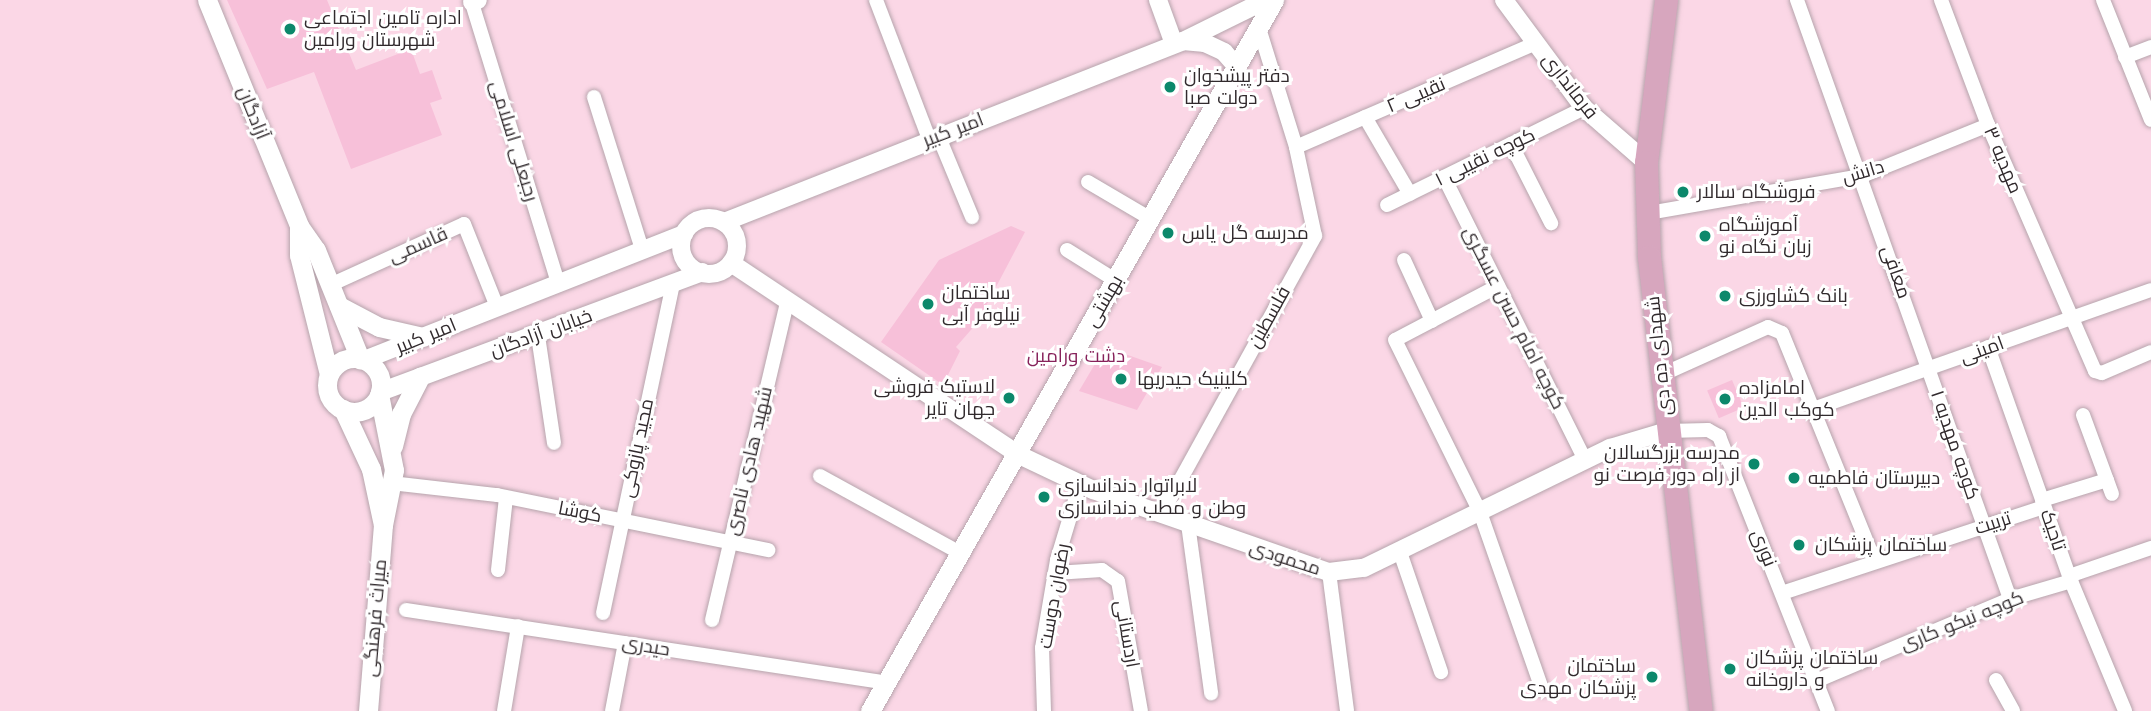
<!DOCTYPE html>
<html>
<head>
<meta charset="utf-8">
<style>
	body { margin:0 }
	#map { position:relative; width:2151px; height:711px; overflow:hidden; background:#fdf6f9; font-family:"Work Sans",Cairo,sans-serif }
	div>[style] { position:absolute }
	.green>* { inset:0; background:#fbd7e6; transform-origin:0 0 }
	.building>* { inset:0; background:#f7c0d9; transform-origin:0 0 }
	.roads { filter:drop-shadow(0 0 2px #b6a4ac) drop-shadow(0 0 2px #b6a4ac) }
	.minor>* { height:14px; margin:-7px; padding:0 7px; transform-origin:7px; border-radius:7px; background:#fff }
	.tertiary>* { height:18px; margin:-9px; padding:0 9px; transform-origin:9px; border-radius:9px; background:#fff }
	.tertiary>.ring { margin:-9px; padding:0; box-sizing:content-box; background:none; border:18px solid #fff; border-radius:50% }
	.secondary>* { height:19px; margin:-9.5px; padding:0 9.5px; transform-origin:9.5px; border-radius:9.5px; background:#fff }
	.secondary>.ring { margin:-9.5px; padding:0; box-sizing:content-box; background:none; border:19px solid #fff; border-radius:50% }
	.primary>* { height:23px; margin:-11.5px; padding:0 11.5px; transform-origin:11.5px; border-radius:11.5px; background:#d7a6be }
	.dots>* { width:19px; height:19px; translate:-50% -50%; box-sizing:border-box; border:4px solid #fff; border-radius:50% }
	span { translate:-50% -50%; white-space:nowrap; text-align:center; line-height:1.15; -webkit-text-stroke:6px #fff; paint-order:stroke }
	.poi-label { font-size:19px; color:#312a2d }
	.left { translate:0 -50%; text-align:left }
	.right { translate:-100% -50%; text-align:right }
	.street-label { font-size:19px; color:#312a2d }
	.park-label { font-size:19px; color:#87225b }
</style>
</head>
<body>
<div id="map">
	<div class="green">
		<i style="left:0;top:0;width:2151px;height:711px"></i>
	</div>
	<div class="building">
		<i style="clip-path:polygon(227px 0,327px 0,356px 70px,411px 49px,420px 74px,432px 70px,442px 99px,430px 103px,442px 135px,351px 169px,314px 72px,267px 89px)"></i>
		<i style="clip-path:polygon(1011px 226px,1025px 232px,977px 323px,956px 347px,960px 351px,943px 385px,881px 342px,939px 260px)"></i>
		<i style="clip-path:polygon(1105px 347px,1162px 367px,1137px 410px,1079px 391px)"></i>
		<i style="left:1732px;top:380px;width:30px;height:27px;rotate:67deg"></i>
	</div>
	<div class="roads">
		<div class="minor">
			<i style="left:471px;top:0;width:296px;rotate:72.9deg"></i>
			<i style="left:876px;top:0;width:149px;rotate:69.1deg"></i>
			<i style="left:1797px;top:0;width:636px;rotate:70.42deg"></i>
			<i style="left:1941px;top:0;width:134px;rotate:69.4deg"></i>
			<i style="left:1988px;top:125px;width:268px;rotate:66.5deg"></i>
			<i style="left:2095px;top:371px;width:7px;rotate:16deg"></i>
			<i style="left:2102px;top:373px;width:53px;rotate:-23.2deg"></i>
			<i style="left:2103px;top:0;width:129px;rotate:68.2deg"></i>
			<i style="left:2125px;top:57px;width:28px;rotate:-21deg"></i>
			<i style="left:594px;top:97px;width:159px;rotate:72.5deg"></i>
			<i style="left:1365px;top:117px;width:89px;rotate:59.7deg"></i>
			<i style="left:938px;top:135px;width:89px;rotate:67.5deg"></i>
			<i style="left:1511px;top:144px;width:89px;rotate:63.1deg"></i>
			<i style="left:1296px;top:147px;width:262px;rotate:-23.4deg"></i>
			<i style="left:1444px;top:177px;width:316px;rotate:63.5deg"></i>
			<i style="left:1088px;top:182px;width:73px;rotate:30.4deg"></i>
			<i style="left:1387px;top:205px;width:220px;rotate:-26.2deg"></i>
			<i style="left:1649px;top:213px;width:216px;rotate:-9.9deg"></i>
			<i style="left:1862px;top:176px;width:136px;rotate:-22deg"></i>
			<i style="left:1067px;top:250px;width:57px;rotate:32deg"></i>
			<i style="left:1404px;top:260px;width:67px;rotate:65.3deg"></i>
			<i style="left:330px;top:285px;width:147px;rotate:-24.5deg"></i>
			<i style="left:464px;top:224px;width:89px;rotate:68.3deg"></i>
			<i style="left:1498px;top:286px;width:116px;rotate:152.3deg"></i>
			<i style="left:1395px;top:340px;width:192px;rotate:63.7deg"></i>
			<i style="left:1480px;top:512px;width:188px;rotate:70.7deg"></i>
			<i style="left:538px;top:336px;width:108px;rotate:81.5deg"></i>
			<i style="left:1988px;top:347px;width:248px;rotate:70.5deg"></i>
			<i style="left:2071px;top:581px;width:141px;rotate:67.4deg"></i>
			<i style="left:1661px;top:375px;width:117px;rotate:-24.2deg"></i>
			<i style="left:1768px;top:327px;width:15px;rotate:23deg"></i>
			<i style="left:1782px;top:333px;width:247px;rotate:67.9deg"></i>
			<i style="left:1813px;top:409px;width:358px;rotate:-19.4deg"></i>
			<i style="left:2083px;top:415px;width:84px;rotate:69.8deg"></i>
			<i style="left:1667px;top:431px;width:41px;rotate:-1.4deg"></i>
			<i style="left:1708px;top:430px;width:13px;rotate:29deg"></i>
			<i style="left:1719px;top:436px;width:296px;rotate:68.4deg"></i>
			<i style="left:820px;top:476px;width:160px;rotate:28.8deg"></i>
			<i style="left:391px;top:483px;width:107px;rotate:6.5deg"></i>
			<i style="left:497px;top:495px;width:277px;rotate:11.5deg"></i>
			<i style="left:2042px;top:500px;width:68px;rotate:-17.1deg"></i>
			<i style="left:1161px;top:515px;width:319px;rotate:-61.1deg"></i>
			<i style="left:1315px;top:236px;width:91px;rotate:-102.1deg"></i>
			<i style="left:1296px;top:147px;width:125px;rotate:-107.3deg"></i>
			<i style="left:1188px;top:524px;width:171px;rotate:82.2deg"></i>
			<i style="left:1400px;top:552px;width:127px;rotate:71.1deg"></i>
			<i style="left:498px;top:570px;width:73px;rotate:-83.7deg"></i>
			<i style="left:1329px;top:572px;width:140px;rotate:82.6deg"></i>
			<i style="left:1055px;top:573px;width:47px;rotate:-3.7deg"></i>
			<i style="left:1102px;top:570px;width:19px;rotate:35deg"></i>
			<i style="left:1118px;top:581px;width:132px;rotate:80deg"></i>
			<i style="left:2069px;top:576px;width:87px;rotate:-18.9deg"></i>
			<i style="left:1782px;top:593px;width:276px;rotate:-18.2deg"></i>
			<i style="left:406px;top:610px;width:486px;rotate:8.6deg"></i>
			<i style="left:603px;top:613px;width:336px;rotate:-78deg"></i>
			<i style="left:712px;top:620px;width:327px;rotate:-76.7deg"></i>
			<i style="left:1996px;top:680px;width:35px;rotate:61deg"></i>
			<i style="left:1816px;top:681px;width:211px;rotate:-22.9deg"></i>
			<i style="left:2010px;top:599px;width:64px;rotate:-16.4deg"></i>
			<i style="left:504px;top:711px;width:86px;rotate:-80.6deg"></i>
			<i style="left:612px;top:711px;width:69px;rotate:-79.2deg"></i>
			<i style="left:1044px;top:711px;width:63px;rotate:-91.8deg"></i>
			<i style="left:1042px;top:648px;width:89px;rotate:-80.3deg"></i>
			<i style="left:1057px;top:560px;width:79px;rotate:-73.2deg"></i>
		</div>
		<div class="tertiary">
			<i style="left:1158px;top:0;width:47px;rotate:70deg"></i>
			<i style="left:1504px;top:0;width:134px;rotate:53.5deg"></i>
			<i style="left:1584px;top:108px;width:82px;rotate:41.1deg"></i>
			<i style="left:472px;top:2px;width:6px;rotate:-18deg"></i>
			<i style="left:1183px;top:41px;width:22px;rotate:5deg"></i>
			<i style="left:1205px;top:43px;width:21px;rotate:25deg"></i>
			<i style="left:1224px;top:52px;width:20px;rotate:49deg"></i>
			<i class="ring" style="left:681px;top:218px;width:38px;height:38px"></i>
			<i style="left:724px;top:222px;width:493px;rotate:-21.5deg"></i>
			<i style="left:1183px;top:41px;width:93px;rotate:-26.3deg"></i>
			<i style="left:731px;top:263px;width:344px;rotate:33.7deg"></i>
			<i style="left:1017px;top:454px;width:84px;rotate:25.3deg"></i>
			<i style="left:1093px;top:490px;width:250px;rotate:19.2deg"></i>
			<i style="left:1329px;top:572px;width:35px;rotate:-7deg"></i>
			<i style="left:1364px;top:568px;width:274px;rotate:-26deg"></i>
			<i style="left:1610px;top:448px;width:59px;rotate:-16.6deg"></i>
			<i style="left:364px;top:360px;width:344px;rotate:-21.5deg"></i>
			<i style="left:380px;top:392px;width:344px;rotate:-20.4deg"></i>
		</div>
		<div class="secondary">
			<i style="left:207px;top:0;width:244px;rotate:67.8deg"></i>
			<i style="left:299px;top:226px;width:29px;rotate:55deg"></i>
			<i style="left:316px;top:250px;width:118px;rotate:68deg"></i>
			<i style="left:299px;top:226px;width:29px;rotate:90deg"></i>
			<i style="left:299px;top:255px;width:123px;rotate:75.9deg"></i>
			<i style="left:339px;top:306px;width:45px;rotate:27.7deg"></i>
			<i style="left:379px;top:327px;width:45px;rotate:12.8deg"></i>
			<i class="ring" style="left:327px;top:358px;width:35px;height:35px"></i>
			<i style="left:343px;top:409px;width:66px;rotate:65deg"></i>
			<i style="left:371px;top:469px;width:57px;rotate:77.9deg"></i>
			<i style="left:383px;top:525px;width:56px;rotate:-78.7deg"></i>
			<i style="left:394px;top:470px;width:77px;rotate:-101.2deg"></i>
			<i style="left:393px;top:446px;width:33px;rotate:-76deg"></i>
			<i style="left:401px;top:414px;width:42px;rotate:-62.8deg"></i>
			<i style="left:368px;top:711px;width:187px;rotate:-85.4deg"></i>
			<i style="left:870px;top:711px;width:818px;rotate:-60.39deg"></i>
		</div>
		<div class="primary">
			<i style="left:1666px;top:0;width:163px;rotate:97deg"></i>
			<i style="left:1646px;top:162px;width:95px;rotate:88.2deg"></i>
			<i style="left:1649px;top:257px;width:457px;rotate:83.5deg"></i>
		</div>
	</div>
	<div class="dots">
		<i style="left:290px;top:29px;background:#0c886b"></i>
		<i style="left:1170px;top:87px;background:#0c886b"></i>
		<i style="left:1683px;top:192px;background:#0c886b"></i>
		<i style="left:1168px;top:233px;background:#0c886b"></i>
		<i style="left:1705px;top:236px;background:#0c886b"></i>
		<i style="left:1725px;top:296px;background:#0c886b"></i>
		<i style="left:928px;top:304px;background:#0c886b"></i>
		<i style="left:1121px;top:379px;background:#0c886b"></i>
		<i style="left:1009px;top:398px;background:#0c886b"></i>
		<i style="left:1725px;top:399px;background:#0c886b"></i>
		<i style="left:1754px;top:464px;background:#0c886b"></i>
		<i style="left:1794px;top:478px;background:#0c886b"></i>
		<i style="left:1044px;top:497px;background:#0c886b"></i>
		<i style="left:1799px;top:545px;background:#0c886b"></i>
		<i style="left:1730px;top:669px;background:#0c886b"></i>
		<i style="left:1652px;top:677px;background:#0c886b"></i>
	</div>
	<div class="poi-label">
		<span class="left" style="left:304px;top:29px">اداره تامین اجتماعی<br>شهرستان ورامین</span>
		<span class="left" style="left:1184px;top:87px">دفتر پیشخوان<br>دولت صبا</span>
		<span class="left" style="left:1697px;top:192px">فروشگاه سالار</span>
		<span class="left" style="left:1719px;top:236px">آموزشگاه<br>زبان نگاه نو</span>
		<span class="left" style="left:1182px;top:233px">مدرسه گل یاس</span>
		<span class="left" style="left:942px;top:304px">ساختمان<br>نیلوفر آبی</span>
		<span class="left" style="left:1739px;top:296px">بانک کشاورزی</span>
		<span class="left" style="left:1137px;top:379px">کلینیک حیدریها</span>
		<span class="right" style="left:995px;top:398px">لاستیک فروشی<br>جهان تایر</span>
		<span class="left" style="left:1739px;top:399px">امامزاده<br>کوکب الدین</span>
		<span class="right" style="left:1740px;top:464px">مدرسه بزرگسالان<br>از راه دور فرصت نو</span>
		<span class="left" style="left:1808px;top:478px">دبیرستان فاطمیه</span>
		<span class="left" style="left:1058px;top:497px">لابراتوار دندانسازی<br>وطن و مطب دندانسازی</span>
		<span class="left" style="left:1815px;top:545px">ساختمان پزشکان</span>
		<span class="left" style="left:1746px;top:669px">ساختمان پزشکان<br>و داروخانه</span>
		<span class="right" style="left:1636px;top:677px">ساختمان<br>پزشکان مهدی</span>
	</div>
	<div class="street-label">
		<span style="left:1570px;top:86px;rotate:52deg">فرمانداری</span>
		<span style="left:1416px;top:95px;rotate:-23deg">نقیبی ۲</span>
		<span style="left:253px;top:113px;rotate:68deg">آزادگان</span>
		<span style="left:953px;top:130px;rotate:-21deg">امیر کبیر</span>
		<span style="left:514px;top:141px;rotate:73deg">رجبعلی اسلامی</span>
		<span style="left:1485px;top:157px;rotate:-26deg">کوچه نقیبی ۱</span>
		<span style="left:2003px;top:160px;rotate:67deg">مهدیه ۳</span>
		<span style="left:1863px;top:172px;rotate:-17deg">دانش</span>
		<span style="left:418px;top:245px;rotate:-24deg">قاسمی</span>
		<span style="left:1896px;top:272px;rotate:71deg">معافی</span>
		<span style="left:1104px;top:301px;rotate:-60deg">بهشتی</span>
		<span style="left:1269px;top:317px;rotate:-61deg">فلسطین</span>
		<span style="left:1514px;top:318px;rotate:63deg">کوچه امام حسن عسگری</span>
		<span style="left:541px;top:333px;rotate:-20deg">خیابان آزادگان</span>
		<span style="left:426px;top:336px;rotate:-22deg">امیر کبیر</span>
		<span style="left:1982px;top:350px;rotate:-20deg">امینی</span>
		<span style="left:1659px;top:356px;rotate:-96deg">شهدای ده دی</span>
		<span style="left:1955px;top:445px;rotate:71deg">کوچه مهدیه ۱</span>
		<span style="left:637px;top:448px;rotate:-78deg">مجید پازوکی</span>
		<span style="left:749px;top:461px;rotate:-77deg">شهید هادی ناصری</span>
		<span style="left:580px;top:512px;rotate:11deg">کوشا</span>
		<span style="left:1993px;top:523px;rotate:-18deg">تربیت</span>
		<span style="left:2053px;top:530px;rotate:71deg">تاجیک</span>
		<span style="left:1764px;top:548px;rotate:68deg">نوری</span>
		<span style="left:1285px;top:558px;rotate:18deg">محمودی</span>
		<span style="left:1054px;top:596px;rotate:-80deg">رضوان دوست</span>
		<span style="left:375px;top:618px;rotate:-85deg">میراث فرهنگی</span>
		<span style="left:1962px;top:621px;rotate:-22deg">کوچه نیکو کاری</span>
		<span style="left:1127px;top:634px;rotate:80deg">اردستانی</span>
		<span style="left:646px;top:646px;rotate:9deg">حیدری</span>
	</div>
	<div class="park-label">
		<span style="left:1076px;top:356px">دشت ورامین</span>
	</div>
</div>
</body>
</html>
